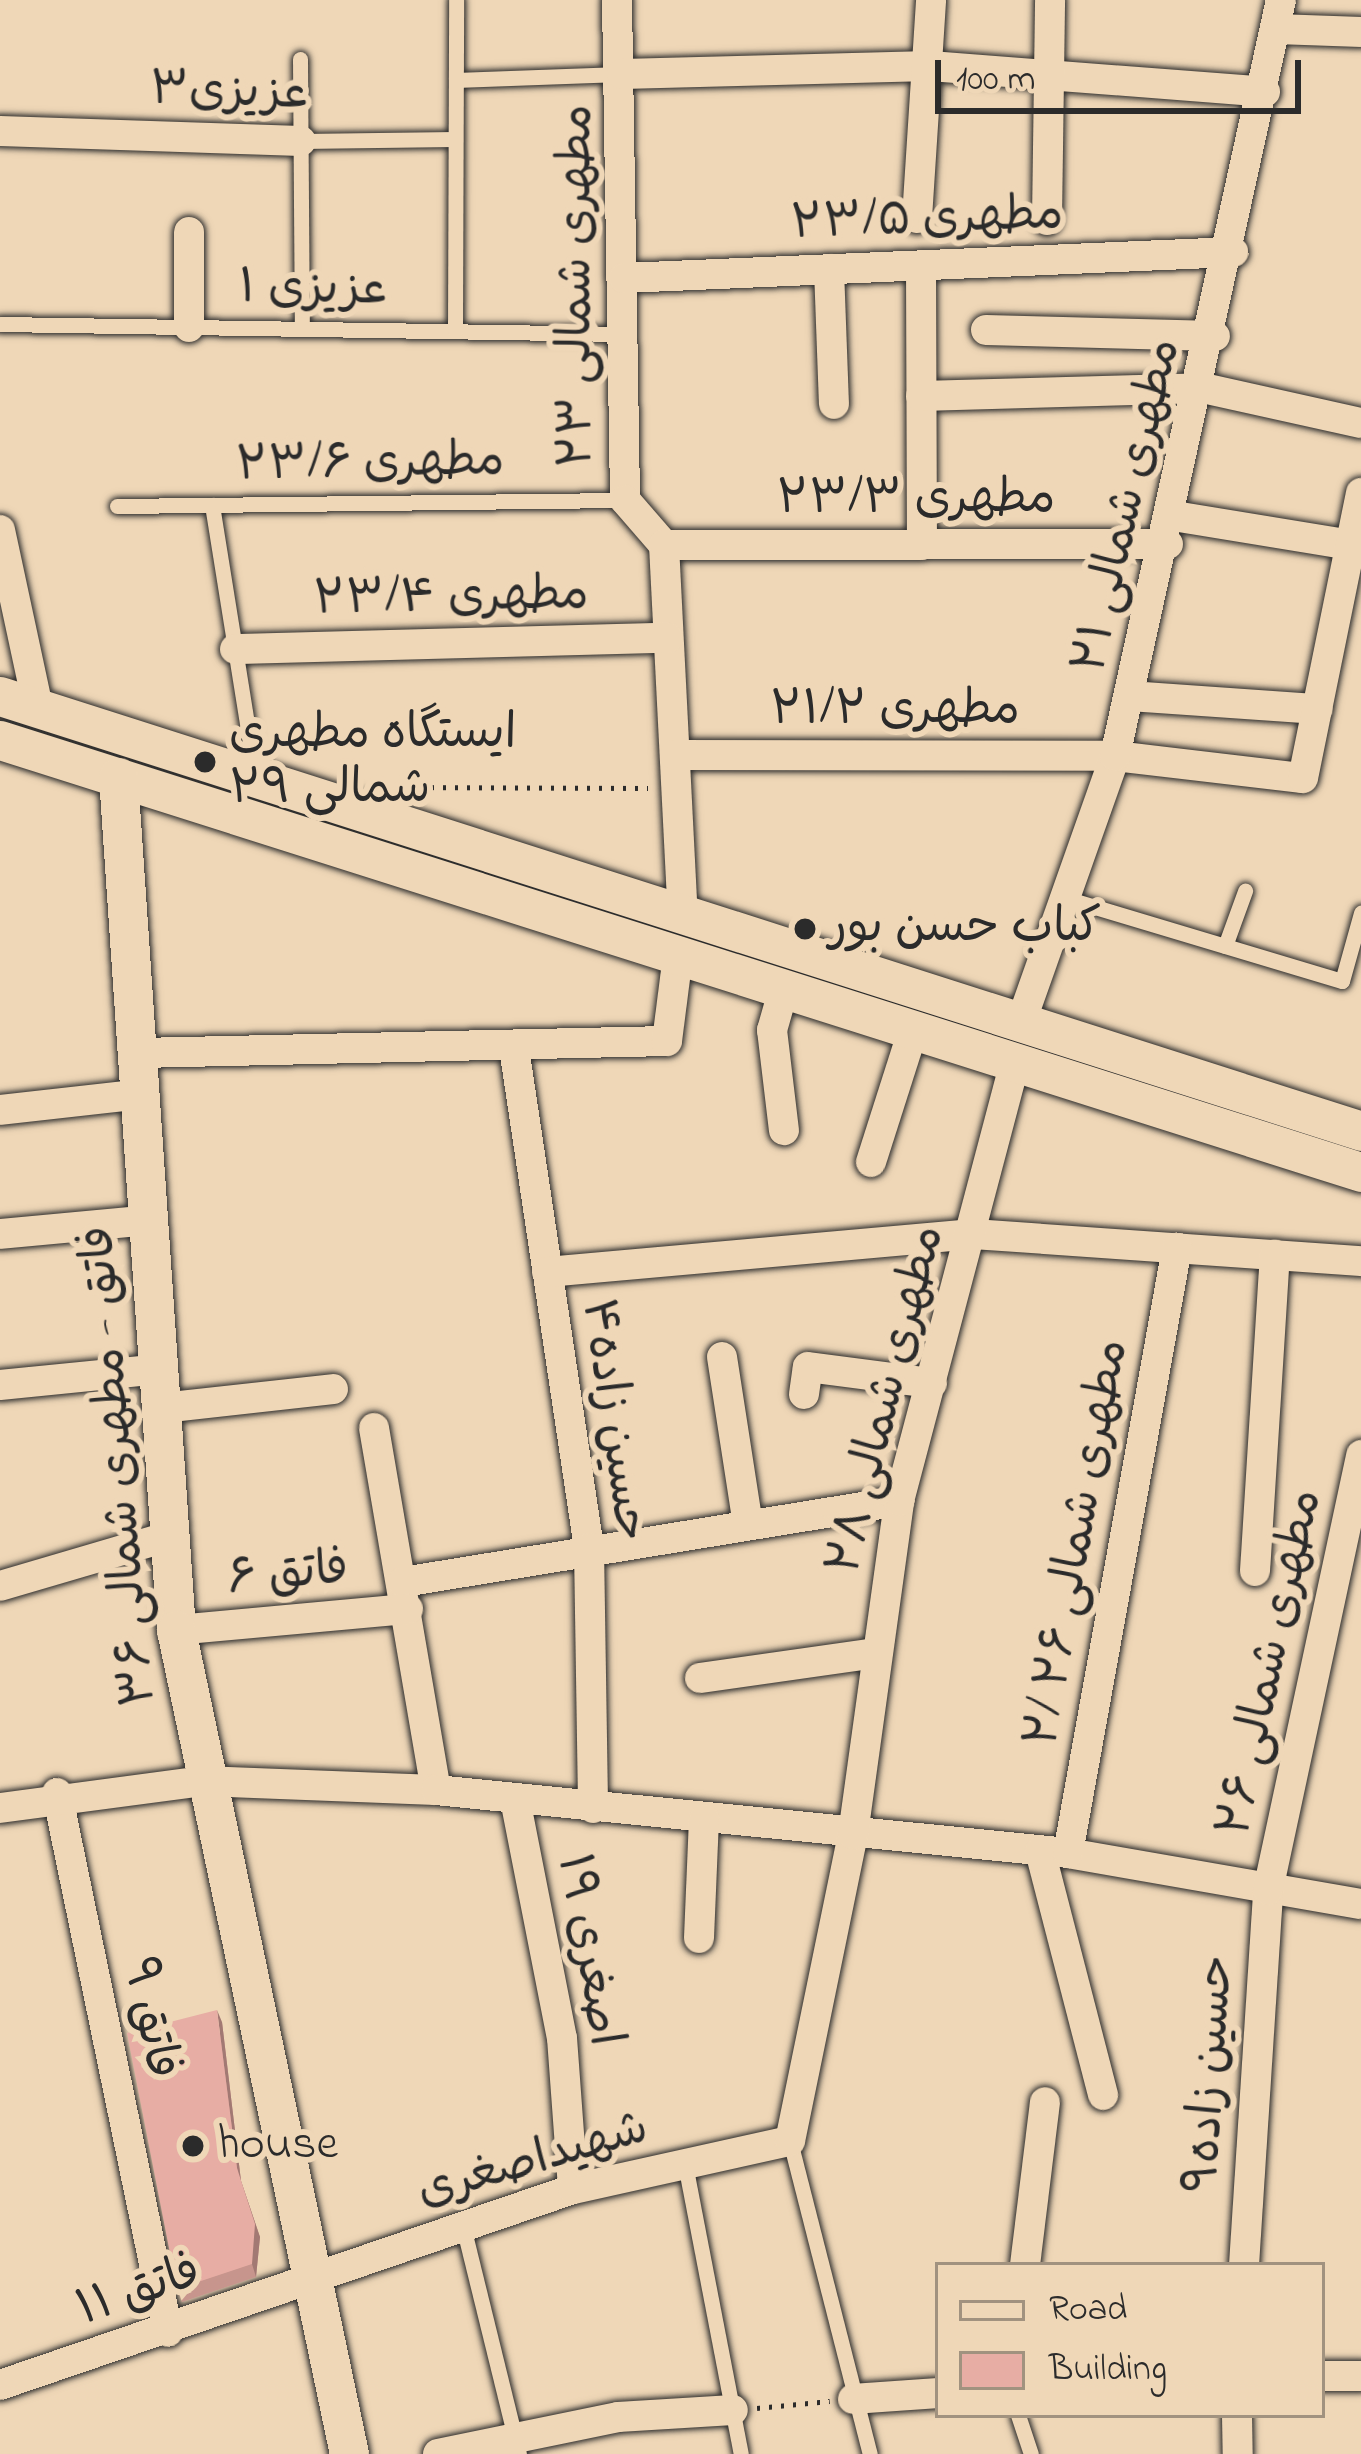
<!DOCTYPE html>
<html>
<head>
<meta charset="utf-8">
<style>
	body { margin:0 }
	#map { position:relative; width:1361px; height:2454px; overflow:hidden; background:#efd7b7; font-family:"Indie Flower","Playpen Sans Arabic",sans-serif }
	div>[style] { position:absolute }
	.path>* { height:4.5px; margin-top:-2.25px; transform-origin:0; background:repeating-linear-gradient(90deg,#2b2b2b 0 3px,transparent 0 12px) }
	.roads { filter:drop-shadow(0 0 3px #2b2b2b) drop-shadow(0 0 3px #2b2b2b) }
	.lane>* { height:15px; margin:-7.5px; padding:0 7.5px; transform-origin:7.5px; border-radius:7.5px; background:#efd7b7 }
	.street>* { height:30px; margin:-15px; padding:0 15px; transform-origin:15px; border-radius:15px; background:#efd7b7 }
	.secondary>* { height:39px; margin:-19.5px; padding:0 19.5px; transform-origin:19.5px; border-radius:19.5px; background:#efd7b7 }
	.wall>* { inset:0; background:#c7958d }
	.shaded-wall>* { inset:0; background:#a27973 }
	.building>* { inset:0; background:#e7ada4 }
	.dots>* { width:33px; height:33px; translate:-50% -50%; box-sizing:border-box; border:6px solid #efd7b7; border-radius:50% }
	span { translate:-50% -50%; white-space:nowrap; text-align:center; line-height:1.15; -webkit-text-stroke:12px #efd7b7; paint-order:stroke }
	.street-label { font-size:48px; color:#2b2b2b }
	.poi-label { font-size:48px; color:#2b2b2b }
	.left { translate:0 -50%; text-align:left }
	.legend { position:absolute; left:935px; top:2262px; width:390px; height:156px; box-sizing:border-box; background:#efd7b7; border:3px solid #a1927f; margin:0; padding:15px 21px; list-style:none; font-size:36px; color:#2b2b2b }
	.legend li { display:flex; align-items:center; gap:24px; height:60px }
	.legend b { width:60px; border:3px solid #a1927f }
	.scale { position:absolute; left:935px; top:60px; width:366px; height:54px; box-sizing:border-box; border:6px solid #2b2b2b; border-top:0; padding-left:15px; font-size:36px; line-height:42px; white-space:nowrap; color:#2b2b2b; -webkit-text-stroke:9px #efd7b7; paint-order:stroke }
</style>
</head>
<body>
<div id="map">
	<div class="path">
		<i style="left:395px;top:787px;width:253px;rotate:0.2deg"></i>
		<i style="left:757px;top:2408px;width:73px;rotate:-5.5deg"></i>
	</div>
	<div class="roads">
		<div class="lane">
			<i style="left:300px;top:59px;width:270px;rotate:89.6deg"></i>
			<i style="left:456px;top:80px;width:164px;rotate:-2.1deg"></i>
			<i style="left:301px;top:141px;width:154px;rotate:-0.7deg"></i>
			<i style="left:0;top:324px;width:624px;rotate:0.92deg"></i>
			<i style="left:455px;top:331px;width:331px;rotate:-89.8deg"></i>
			<i style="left:212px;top:505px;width:272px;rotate:80.9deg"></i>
			<i style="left:117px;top:506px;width:508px;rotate:-0.68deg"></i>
			<i style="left:1065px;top:898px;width:289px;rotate:16.7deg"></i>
			<i style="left:1342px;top:981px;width:71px;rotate:-74.4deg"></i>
			<i style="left:1225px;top:946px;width:59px;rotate:-70deg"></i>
			<i style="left:790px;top:2141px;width:323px;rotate:75.7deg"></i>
			<i style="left:685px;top:2164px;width:295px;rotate:79.1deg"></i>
			<i style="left:463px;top:2226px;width:235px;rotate:76.2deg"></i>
			<i style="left:1018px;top:2415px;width:41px;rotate:71.6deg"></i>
		</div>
		<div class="street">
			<i style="left:617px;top:0;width:500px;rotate:89.08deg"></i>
			<i style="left:625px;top:500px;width:60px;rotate:49.1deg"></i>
			<i style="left:664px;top:545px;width:370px;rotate:87.1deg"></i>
			<i style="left:1277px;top:29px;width:84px;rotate:2deg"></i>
			<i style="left:622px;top:74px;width:308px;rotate:-1.5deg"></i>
			<i style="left:930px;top:66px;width:336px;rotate:4.4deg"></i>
			<i style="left:0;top:131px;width:301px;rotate:1.9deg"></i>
			<i style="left:917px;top:218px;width:218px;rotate:-86.3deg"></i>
			<i style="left:1047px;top:220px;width:220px;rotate:-89.2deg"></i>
			<i style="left:189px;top:232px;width:95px;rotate:90deg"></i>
			<i style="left:921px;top:266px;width:279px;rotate:89.8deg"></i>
			<i style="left:829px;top:269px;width:135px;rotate:87.9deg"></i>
			<i style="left:624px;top:278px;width:610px;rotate:-2.44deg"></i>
			<i style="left:986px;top:330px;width:229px;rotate:1.5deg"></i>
			<i style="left:921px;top:396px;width:282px;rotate:-1.6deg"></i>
			<i style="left:1203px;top:388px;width:162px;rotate:12.5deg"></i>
			<i style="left:1174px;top:516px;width:179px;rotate:9.3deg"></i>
			<i style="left:0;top:530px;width:182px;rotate:77.9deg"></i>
			<i style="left:664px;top:545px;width:504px;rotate:-0.11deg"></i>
			<i style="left:235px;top:649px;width:433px;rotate:-1.5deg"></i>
			<i style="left:1130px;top:696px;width:188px;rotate:4deg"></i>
			<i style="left:675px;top:755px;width:440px;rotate:0.1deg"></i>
			<i style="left:1115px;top:756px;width:189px;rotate:6.7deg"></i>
			<i style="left:1303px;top:778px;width:291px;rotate:-78.5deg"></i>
			<i style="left:784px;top:988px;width:44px;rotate:105.9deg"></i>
			<i style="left:772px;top:1030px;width:101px;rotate:83.2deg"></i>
			<i style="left:1021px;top:1022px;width:282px;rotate:-70.5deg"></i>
			<i style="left:1115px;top:756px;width:774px;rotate:-77.62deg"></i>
			<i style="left:514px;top:1048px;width:506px;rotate:81.47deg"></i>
			<i style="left:589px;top:1548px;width:260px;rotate:89.1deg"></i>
			<i style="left:139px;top:1053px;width:528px;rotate:-1.3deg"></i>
			<i style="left:667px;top:1041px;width:87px;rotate:-82.7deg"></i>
			<i style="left:0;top:1110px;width:143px;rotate:-6.4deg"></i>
			<i style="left:871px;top:1162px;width:139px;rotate:-72.3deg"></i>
			<i style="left:0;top:1234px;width:151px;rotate:-5.3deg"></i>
			<i style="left:547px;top:1272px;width:428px;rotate:-5.1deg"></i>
			<i style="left:973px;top:1234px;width:389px;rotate:4deg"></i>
			<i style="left:722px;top:1357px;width:169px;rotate:81.2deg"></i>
			<i style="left:0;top:1385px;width:160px;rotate:-5.7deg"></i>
			<i style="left:804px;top:1394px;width:27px;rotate:-82deg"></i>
			<i style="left:808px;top:1367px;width:125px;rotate:7.4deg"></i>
			<i style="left:162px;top:1408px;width:172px;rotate:-6.3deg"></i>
			<i style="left:374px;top:1428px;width:367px;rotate:80.3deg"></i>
			<i style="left:1255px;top:1571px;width:317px;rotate:-86.4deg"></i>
			<i style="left:403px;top:1582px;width:503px;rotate:-9.27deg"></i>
			<i style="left:0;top:1586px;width:177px;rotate:-16.4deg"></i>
			<i style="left:176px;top:1630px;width:233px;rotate:-5.2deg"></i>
			<i style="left:700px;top:1678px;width:178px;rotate:-8.1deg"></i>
			<i style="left:57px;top:1793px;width:550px;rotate:78.36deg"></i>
			<i style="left:515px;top:1799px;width:244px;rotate:78.9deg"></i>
			<i style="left:562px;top:2038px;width:151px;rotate:85.8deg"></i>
			<i style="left:0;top:1808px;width:204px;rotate:-7.6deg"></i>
			<i style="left:202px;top:1781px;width:234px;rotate:2.2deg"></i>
			<i style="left:436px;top:1790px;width:635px;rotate:5.69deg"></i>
			<i style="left:1068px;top:1853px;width:297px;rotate:9.9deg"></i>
			<i style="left:1040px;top:1851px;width:252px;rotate:75.5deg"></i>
			<i style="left:1068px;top:1853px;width:615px;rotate:-79.79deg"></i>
			<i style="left:699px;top:1938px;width:119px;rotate:-87.6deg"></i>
			<i style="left:1025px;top:2265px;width:164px;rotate:-83deg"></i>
			<i style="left:1244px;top:2265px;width:376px;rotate:-86.3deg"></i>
			<i style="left:1268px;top:1890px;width:445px;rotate:-77.9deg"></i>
			<i style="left:1322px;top:2376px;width:39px"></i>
			<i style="left:0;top:2385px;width:606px;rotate:-18.88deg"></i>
			<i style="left:573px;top:2189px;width:222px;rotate:-12.5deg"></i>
			<i style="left:790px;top:2141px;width:313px;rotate:-78.4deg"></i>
			<i style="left:853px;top:1834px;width:336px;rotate:-82.1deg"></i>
			<i style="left:899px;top:1501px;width:454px;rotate:-75.2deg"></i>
			<i style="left:853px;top:2399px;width:85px;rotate:-4deg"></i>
			<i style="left:1237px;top:2415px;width:39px;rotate:89deg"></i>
			<i style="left:438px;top:2454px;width:184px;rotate:-11.6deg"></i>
			<i style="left:618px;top:2417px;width:115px;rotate:-3.5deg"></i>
		</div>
		<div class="secondary">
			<i style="left:0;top:696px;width:1429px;rotate:17.72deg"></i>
			<i style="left:0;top:740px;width:1428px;rotate:17.61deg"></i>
			<i style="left:118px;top:777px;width:855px;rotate:86.11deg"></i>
			<i style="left:176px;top:1630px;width:842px;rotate:78.14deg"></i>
		</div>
	</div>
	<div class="wall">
		<i style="clip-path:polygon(222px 2022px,241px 2181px,260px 2237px,256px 2277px,182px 2302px,177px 2289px)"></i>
	</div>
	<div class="shaded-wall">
		<i style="clip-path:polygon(217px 2010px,222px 2022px,241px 2181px,260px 2237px,256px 2277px,252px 2264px,237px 2168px)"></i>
	</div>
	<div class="building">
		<i style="clip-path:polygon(217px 2010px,237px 2168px,255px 2224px,252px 2264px,177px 2289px,127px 2033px)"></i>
	</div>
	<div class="dots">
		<i style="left:205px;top:762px;background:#2b2b2b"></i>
		<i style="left:805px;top:929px;background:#2b2b2b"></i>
		<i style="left:193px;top:2146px;background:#2b2b2b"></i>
	</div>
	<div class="street-label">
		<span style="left:229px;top:93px;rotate:2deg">عزیزی۳</span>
		<span style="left:927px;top:220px;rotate:-2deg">مطهری ۲۳/۵</span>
		<span style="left:578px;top:286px;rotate:-90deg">مطهری شمالی ۲۳</span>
		<span style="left:313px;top:290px;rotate:1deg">عزیزی ۱</span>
		<span style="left:370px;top:464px;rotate:-1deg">مطهری ۲۳/۶</span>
		<span style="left:916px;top:500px">مطهری ۲۳/۳</span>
		<span style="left:1128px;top:506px;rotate:-77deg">مطهری شمالی ۲۱</span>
		<span style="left:451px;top:598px;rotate:-1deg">مطهری ۲۳/۴</span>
		<span style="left:895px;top:711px">مطهری ۲۱/۲</span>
		<span style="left:887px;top:1400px;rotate:-76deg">مطهری شمالی ۲۸</span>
		<span style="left:613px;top:1420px;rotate:82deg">حسین زاده۴</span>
		<span style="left:120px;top:1466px;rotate:-95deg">فاتق - مطهری شمالی ۳۶</span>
		<span style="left:1078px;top:1543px;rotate:-80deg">مطهری شمالی ۲۶ /۲</span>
		<span style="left:288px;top:1575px;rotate:-5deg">فاتق ۶</span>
		<span style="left:1271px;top:1663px;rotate:-78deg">مطهری شمالی ۲۶</span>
		<span style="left:588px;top:1950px;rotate:80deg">اصغری ۱۹</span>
		<span style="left:149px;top:2018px;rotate:78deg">فاتق ۹</span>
		<span style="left:1211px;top:2074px;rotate:-86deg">حسین زاده۹</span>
		<span style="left:533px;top:2161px;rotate:-16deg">شهیداصغری</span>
		<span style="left:139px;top:2292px;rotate:-19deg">فاتق ۱۱</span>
	</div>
	<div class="poi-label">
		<span class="left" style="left:229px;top:762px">ایستگاه مطهری<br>شمالی ۲۹</span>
		<span class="left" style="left:829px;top:929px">كباب حسن بور</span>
		<span class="left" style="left:217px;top:2146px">house</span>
	</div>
	<ul class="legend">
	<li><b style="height:15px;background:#efd7b7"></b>Road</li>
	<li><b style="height:33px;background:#e7ada4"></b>Building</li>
	</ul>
	<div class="scale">100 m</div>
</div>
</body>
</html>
